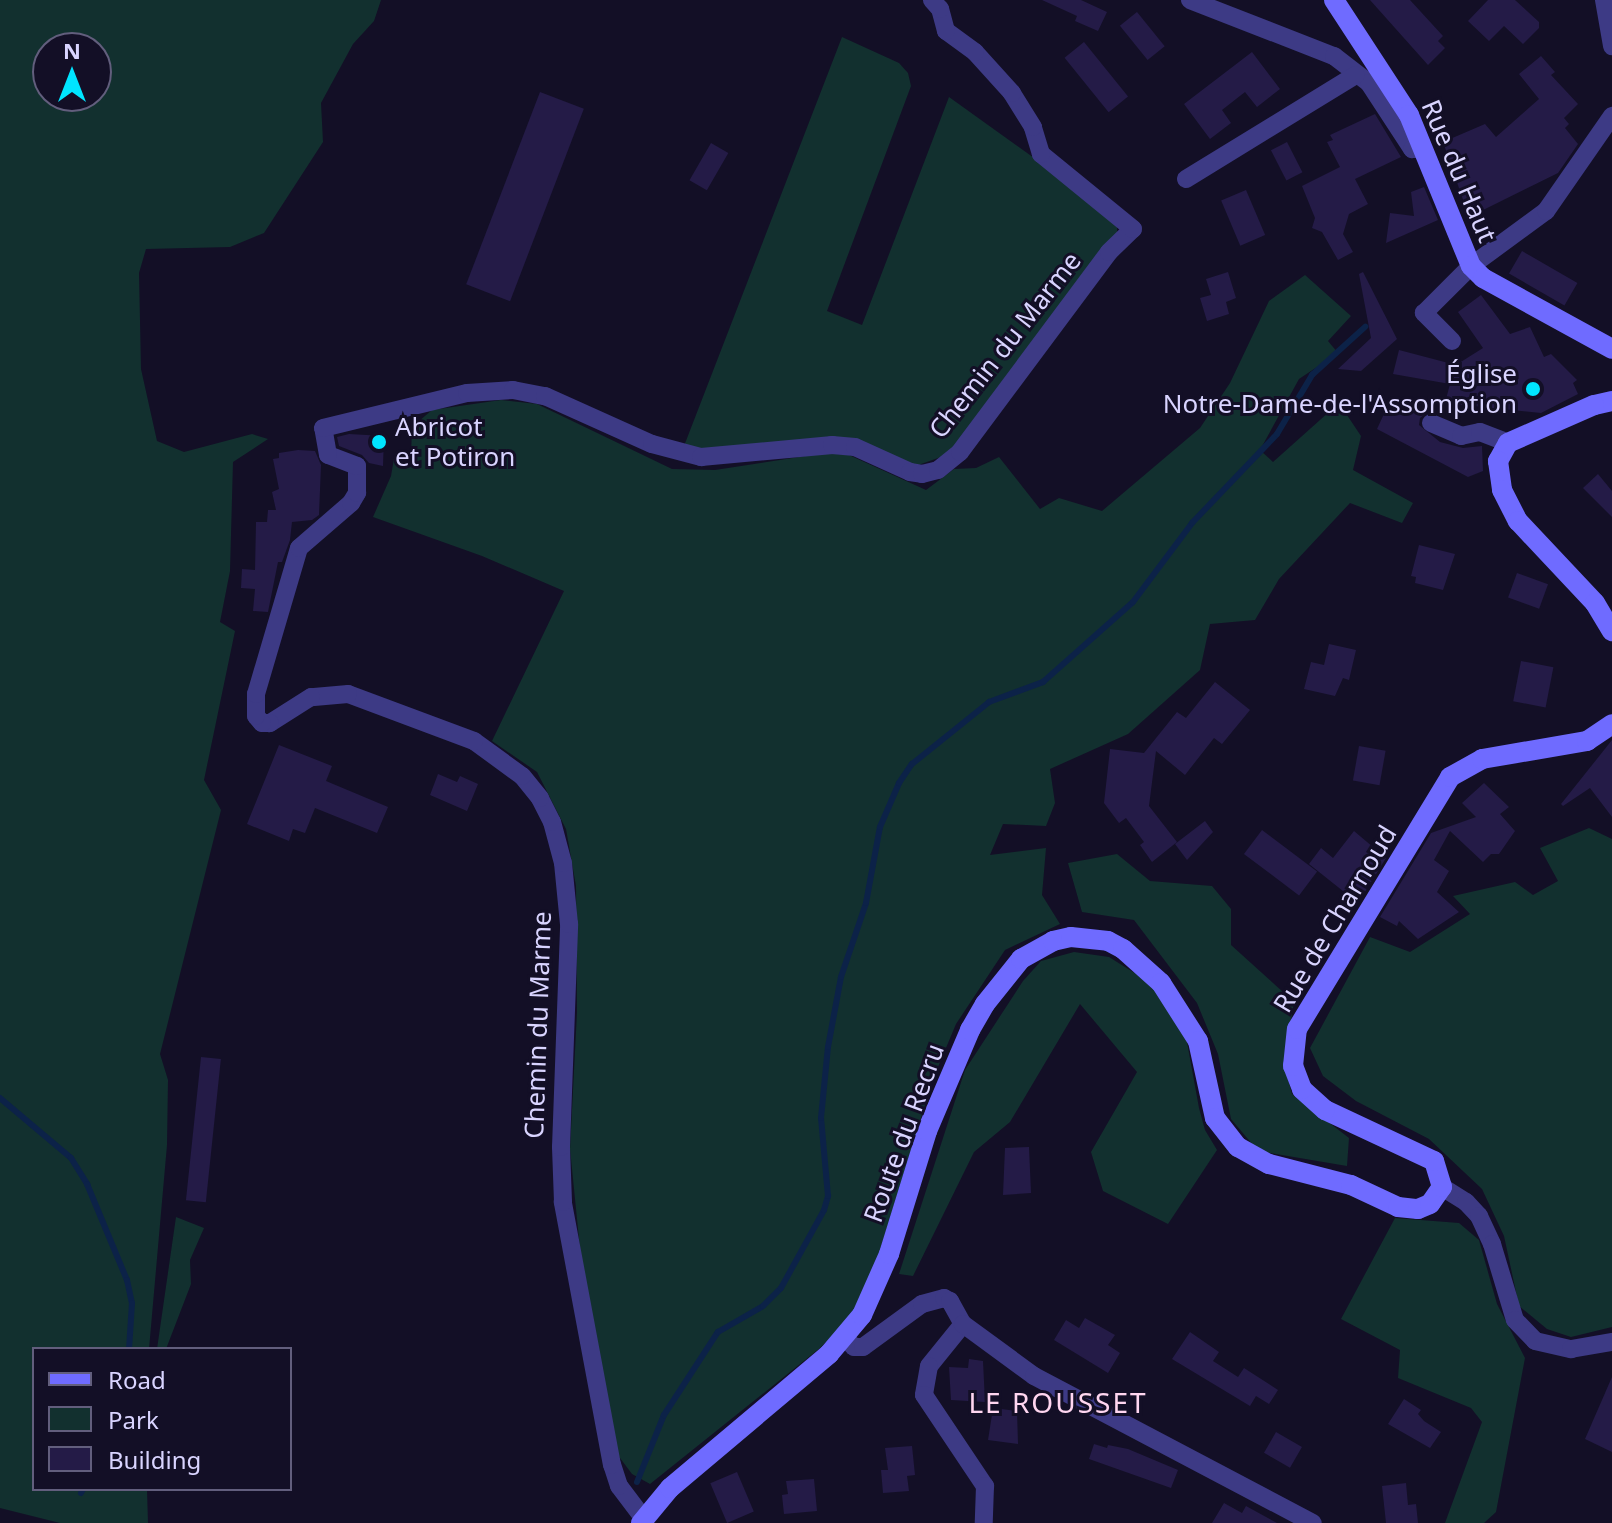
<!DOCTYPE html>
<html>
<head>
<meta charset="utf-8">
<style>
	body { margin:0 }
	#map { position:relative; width:1612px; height:1523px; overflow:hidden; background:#130f26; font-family:"Noto Sans",sans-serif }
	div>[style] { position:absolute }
	.green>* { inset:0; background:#12302f }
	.stream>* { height:6px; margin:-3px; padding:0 3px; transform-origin:3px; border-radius:3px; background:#0c2248 }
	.building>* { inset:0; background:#241b47; transform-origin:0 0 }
	.street>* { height:18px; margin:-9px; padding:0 9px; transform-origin:9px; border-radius:9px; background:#3d3a85 }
	.secondary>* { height:20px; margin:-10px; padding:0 10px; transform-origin:10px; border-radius:10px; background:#6f6bff }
	.dots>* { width:22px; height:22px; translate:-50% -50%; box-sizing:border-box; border:4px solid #130f26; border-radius:50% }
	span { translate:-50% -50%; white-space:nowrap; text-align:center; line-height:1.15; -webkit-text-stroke:6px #130f26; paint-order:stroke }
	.street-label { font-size:26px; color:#d9d4ff }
	.poi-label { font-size:26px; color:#d9d4ff }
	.right { translate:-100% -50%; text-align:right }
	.left { translate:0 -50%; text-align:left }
	.neighbourhood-label { font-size:28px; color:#ffd6f0; letter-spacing:2px }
	.legend { position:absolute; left:32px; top:1347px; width:260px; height:144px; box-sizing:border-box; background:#130f26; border:2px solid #625e7d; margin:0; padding:10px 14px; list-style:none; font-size:24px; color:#d9d4ff }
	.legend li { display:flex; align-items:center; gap:16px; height:40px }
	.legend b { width:40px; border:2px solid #625e7d }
	.north { position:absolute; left:32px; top:32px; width:80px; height:80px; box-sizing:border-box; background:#130f26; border:2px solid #625e7d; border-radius:50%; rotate:0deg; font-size:22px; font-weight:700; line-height:32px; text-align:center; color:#d9d4ff }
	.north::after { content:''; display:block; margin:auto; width:28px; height:36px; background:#00e5ff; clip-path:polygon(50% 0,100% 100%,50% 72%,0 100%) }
</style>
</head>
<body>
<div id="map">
	<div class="green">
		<i style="clip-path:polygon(evenodd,0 0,381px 0,374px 21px,353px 44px,321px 103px,323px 142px,264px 233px,230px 247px,146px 249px,139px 273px,141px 369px,157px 441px,184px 452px,252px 434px,268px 439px,233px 462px,230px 571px,220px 622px,235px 631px,204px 780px,221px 810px,160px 1054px,168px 1080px,167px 1145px,149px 1349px,34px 1349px,34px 1489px,147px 1489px,148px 1523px,60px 1523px,0 1508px,0 0,48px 48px,96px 48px,96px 96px,48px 96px,48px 48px)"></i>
		<i style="clip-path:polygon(842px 37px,899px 63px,908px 73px,911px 86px,827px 311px,862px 325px,949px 97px,1087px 196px,1117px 226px,1117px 235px,952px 453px,910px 468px,853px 439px,727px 452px,684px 446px)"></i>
		<i style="clip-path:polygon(1305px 275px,1351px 316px,1328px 341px,1338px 353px,1299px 379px,1260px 450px,1273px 462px,1339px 403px,1361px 436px,1353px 470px,1413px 503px,1402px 523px,1350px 503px,1279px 579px,1255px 620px,1210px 624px,1200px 670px,1128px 734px,1050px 769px,1055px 803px,1046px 826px,1003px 824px,990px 855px,1046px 848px,1042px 895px,1060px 924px,1005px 950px,956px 1024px,933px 1079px,874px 1269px,850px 1318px,820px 1348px,650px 1484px,632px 1474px,617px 1454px,582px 1269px,570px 1149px,577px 1012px,576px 886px,566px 829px,537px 772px,492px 741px,564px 591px,482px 556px,373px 517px,391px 476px,394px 458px,411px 457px,412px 427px,432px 410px,501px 400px,537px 404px,672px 469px,715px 470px,825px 453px,849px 455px,926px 490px,954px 469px,976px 468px,999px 457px,1040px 509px,1059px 498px,1102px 511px,1200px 428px,1230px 383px,1269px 301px)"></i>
		<i style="clip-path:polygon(1589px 828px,1612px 839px,1612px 1327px,1571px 1337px,1547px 1329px,1519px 1306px,1504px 1236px,1482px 1189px,1429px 1139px,1356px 1101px,1323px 1076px,1310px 1048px,1370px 937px,1410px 952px,1470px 914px,1453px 896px,1515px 882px,1533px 895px,1558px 881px,1540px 848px)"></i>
		<i style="clip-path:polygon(1117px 854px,1150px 881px,1212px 886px,1231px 909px,1231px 945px,1294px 1002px,1284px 1063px,1292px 1094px,1349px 1138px,1347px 1166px,1258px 1151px,1231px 1119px,1218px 1054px,1197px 1003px,1134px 920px,1082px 912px,1068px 863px)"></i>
		<i style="clip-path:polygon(1074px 952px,1109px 957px,1149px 982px,1185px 1031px,1199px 1108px,1205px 1130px,1217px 1150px,1168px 1224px,1103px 1191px,1091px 1152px,1137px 1072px,1080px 1004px,1010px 1122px,974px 1152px,913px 1276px,899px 1274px,965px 1070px,1023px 981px,1041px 961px)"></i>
		<i style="clip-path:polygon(176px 1217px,204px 1228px,190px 1260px,191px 1284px,166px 1349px,157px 1349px)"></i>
		<i style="clip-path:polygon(1395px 1218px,1459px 1223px,1479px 1240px,1497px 1304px,1525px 1358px,1496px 1512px,1484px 1523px,1445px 1523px,1482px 1422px,1471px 1408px,1398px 1378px,1400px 1350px,1341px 1319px)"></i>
	</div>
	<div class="stream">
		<i style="left:0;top:1098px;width:93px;rotate:40.2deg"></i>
		<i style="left:71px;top:1158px;width:31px;rotate:58deg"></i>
		<i style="left:87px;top:1184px;width:104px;rotate:67.4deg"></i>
		<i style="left:127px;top:1280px;width:24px;rotate:78deg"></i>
		<i style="left:132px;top:1303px;width:46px;rotate:93.7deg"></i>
		<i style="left:637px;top:1482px;width:72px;rotate:-68.1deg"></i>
		<i style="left:664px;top:1415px;width:99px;rotate:-57deg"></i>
		<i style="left:718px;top:1332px;width:52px;rotate:-30deg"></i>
		<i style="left:763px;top:1306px;width:25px;rotate:-45deg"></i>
		<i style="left:781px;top:1288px;width:89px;rotate:-61.1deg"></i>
		<i style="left:824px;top:1210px;width:15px;rotate:-74deg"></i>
		<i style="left:828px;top:1196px;width:78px;rotate:-95.1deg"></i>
		<i style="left:821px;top:1118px;width:71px;rotate:-84.4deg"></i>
		<i style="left:828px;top:1047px;width:71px;rotate:-79.5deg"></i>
		<i style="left:841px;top:977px;width:78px;rotate:-71.3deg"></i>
		<i style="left:866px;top:903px;width:77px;rotate:-79.6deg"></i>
		<i style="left:880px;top:827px;width:48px;rotate:-66.6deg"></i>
		<i style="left:899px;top:783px;width:23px;rotate:-56deg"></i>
		<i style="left:912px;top:764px;width:99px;rotate:-38.8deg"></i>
		<i style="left:989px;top:702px;width:58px;rotate:-20.3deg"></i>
		<i style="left:1043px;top:682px;width:120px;rotate:-41.6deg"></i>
		<i style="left:1133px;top:602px;width:99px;rotate:-53.2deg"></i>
		<i style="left:1192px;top:523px;width:123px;rotate:-46.3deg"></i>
		<i style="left:1277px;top:434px;width:69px;rotate:-59.3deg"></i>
		<i style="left:1312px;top:375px;width:72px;rotate:-42.2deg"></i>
		<i style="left:81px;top:1493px;width:4px;rotate:-63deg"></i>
	</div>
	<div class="building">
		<i style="clip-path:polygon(1042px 0,1081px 0,1107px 12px,1098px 31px,1075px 21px,1077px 16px)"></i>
		<i style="clip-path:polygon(1370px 0,1410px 0,1443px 36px,1438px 41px,1445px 48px,1428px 65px)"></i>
		<i style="clip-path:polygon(1488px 0,1515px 0,1539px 22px,1539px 28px,1523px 44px,1504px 26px,1489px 41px,1468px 21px)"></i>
		<i style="left:1137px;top:12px;width:44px;height:22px;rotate:51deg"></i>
		<i style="left:1084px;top:42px;width:70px;height:25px;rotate:51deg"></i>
		<i style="clip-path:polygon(1252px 52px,1280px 89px,1257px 107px,1245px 92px,1222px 110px,1231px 123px,1210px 139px,1184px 104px)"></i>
		<i style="clip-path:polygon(1541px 56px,1555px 72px,1551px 75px,1578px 104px,1564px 118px,1569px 124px,1565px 128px,1578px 144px,1558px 173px,1469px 217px,1443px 142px,1485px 124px,1496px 137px,1539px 99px,1519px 74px)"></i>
		<i style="left:540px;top:92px;width:47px;height:206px;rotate:21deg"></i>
		<i style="clip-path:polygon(1375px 114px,1401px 157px,1355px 179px,1368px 204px,1349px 214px,1343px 234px,1353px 252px,1338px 260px,1322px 232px,1312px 228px,1315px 218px,1302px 186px,1340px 167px,1327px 142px,1333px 140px,1330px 135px)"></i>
		<i style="left:1287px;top:142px;width:34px;height:18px;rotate:63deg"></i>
		<i style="left:711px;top:143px;width:20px;height:43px;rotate:30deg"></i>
		<i style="clip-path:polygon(1424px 187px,1438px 220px,1386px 243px,1390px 213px,1414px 216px,1411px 192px)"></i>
		<i style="left:1246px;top:190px;width:49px;height:27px;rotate:67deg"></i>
		<i style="left:1522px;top:251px;width:64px;height:26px;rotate:30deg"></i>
		<i style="clip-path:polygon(1228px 272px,1236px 298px,1226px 302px,1229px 314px,1207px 321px,1200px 298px,1211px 295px,1206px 279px)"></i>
		<i style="clip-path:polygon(1363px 272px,1397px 339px,1361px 371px,1338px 369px,1371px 338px,1359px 274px)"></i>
		<i style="clip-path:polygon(1481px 295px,1510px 334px,1530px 327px,1544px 357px,1551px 354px,1577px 380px,1573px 383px,1578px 394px,1541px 413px,1445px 403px,1450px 384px,1393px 374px,1399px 350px,1456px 365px,1483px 348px,1458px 312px)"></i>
		<i style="clip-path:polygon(1389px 403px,1428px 412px,1420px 418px,1419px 425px,1440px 442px,1463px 448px,1482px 446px,1483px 471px,1468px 477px,1377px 429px)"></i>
		<i style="clip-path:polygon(349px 434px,384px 436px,383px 466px,369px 463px,362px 455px,339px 446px,337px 437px)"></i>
		<i style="clip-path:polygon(298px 450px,315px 451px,321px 465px,319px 515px,312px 520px,292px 522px,290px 540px,282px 562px,278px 562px,268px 612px,253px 611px,255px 589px,241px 588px,242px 569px,255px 570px,256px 522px,267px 522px,268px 510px,276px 510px,272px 492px,279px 489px,273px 459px,279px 458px,279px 453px)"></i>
		<i style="clip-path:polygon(1598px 474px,1612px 491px,1612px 517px,1583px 488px)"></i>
		<i style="clip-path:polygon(1419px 545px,1455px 554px,1443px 590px,1415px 583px,1416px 577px,1411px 576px)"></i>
		<i style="left:1517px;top:573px;width:33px;height:26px;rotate:20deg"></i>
		<i style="clip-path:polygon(1329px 644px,1356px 650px,1349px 680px,1343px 678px,1335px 696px,1304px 689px,1311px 662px,1324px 665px)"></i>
		<i style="left:1521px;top:661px;width:33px;height:41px;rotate:11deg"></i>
		<i style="clip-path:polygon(1215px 682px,1250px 710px,1222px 744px,1214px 738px,1185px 775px,1156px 751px,1149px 806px,1177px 842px,1152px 862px,1140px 845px,1144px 842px,1126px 818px,1119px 823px,1104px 803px,1110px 749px,1144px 753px,1177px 712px,1186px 718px)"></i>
		<i style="clip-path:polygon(1612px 740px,1612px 817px,1590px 788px,1563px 806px,1561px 804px)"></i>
		<i style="clip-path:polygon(279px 745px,332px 766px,326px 781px,388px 807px,377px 833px,315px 808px,305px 833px,293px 829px,289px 841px,247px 824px)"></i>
		<i style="left:1359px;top:746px;width:27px;height:35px;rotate:10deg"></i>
		<i style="clip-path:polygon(438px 774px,457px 782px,460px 776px,478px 784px,467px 811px,430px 795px)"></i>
		<i style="clip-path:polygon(1484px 783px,1509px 807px,1500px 814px,1515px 831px,1499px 854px,1491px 854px,1483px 862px,1450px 831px,1434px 860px,1449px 871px,1437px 892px,1459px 912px,1418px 939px,1399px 921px,1397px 926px,1380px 917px,1431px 833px,1476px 817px,1462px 803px)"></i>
		<i style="clip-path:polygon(1205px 821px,1213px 832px,1187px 860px,1175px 844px)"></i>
		<i style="left:1262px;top:830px;width:69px;height:30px;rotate:37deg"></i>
		<i style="clip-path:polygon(1354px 831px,1386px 858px,1358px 903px,1309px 864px,1321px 848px,1333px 858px)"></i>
		<i style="left:201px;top:1057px;width:20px;height:144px;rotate:6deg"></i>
		<i style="clip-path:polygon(1029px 1147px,1031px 1193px,1003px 1195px,1005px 1148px)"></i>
		<i style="clip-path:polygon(1085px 1318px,1115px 1335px,1108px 1345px,1120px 1353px,1108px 1373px,1054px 1340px,1066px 1320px,1079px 1328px)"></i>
		<i style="clip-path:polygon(1190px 1332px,1219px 1352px,1213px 1361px,1238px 1377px,1244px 1368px,1278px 1390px,1269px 1404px,1256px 1396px,1250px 1406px,1172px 1359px)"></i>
		<i style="clip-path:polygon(969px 1359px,983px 1361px,985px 1402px,951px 1400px,949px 1367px,968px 1368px)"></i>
		<i style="clip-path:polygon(1612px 1377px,1612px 1452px,1585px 1439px)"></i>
		<i style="clip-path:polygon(1404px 1399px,1421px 1410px,1418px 1414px,1424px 1421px,1441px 1432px,1430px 1448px,1388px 1424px)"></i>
		<i style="clip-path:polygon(993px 1408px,1017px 1411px,1018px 1444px,988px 1440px)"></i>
		<i style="left:1276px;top:1432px;width:30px;height:24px;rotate:30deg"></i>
		<i style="clip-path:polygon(1094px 1444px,1107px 1448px,1108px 1445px,1128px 1449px,1178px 1470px,1171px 1488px,1089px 1459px)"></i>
		<i style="clip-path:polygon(912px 1446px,915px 1475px,907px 1476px,909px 1491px,883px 1493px,881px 1470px,888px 1470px,885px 1448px)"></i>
		<i style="left:737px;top:1472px;width:43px;height:29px;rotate:67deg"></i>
		<i style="clip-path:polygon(814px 1479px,817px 1511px,784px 1514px,782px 1495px,788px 1494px,786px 1481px)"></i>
		<i style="clip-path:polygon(1406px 1483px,1408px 1505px,1416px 1504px,1418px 1523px,1386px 1523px,1382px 1486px)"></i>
		<i style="clip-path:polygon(1224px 1503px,1242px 1513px,1246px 1506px,1277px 1523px,1212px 1523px)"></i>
	</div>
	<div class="street">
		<i style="left:1190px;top:0;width:155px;rotate:21.3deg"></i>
		<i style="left:1334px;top:56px;width:44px;rotate:37.6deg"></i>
		<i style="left:1369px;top:83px;width:79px;rotate:56.9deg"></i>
		<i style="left:1412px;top:149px;width:11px"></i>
		<i style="left:1604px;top:0;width:47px;rotate:80.1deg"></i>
		<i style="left:1186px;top:179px;width:199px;rotate:-31.5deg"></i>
		<i style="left:1452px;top:341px;width:40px;rotate:-135deg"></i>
		<i style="left:1424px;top:313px;width:66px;rotate:-45deg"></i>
		<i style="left:1471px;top:266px;width:93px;rotate:-36.3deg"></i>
		<i style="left:1546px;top:211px;width:116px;rotate:-55.2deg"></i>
		<i style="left:1431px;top:423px;width:33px;rotate:23deg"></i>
		<i style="left:1461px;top:436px;width:19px;rotate:-12deg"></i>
		<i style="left:1480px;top:432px;width:30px;rotate:21deg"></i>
		<i style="left:1442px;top:1187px;width:28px;rotate:32deg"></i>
		<i style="left:1466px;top:1202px;width:19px;rotate:47deg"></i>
		<i style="left:1479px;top:1216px;width:31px;rotate:65deg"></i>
		<i style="left:1492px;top:1244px;width:79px;rotate:73.2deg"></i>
		<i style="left:1515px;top:1320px;width:29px;rotate:46deg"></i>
		<i style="left:1535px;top:1341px;width:37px;rotate:13deg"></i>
		<i style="left:1571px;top:1349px;width:42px;rotate:-9.7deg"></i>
		<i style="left:963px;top:1324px;width:54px;rotate:129deg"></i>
		<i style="left:929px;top:1366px;width:29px;rotate:100deg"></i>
		<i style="left:924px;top:1395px;width:110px;rotate:56.2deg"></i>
		<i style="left:985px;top:1486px;width:37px;rotate:92deg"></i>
		<i style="left:844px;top:1337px;width:14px;rotate:45deg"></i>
		<i style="left:854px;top:1347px;width:9px"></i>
		<i style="left:863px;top:1347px;width:73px;rotate:-36.1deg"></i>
		<i style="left:922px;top:1304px;width:23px;rotate:-15deg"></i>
		<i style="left:944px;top:1298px;width:7px;rotate:27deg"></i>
		<i style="left:950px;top:1301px;width:26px;rotate:61deg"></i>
		<i style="left:963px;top:1324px;width:88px;rotate:36.2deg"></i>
		<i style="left:1034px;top:1376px;width:315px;rotate:27.8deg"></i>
		<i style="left:644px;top:1519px;width:41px;rotate:-127.1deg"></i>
		<i style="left:619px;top:1486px;width:22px;rotate:-108deg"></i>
		<i style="left:612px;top:1465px;width:268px;rotate:-100.6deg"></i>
		<i style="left:563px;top:1202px;width:55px;rotate:-92.1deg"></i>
		<i style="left:561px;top:1147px;width:223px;rotate:-87.9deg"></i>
		<i style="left:569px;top:924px;width:61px;rotate:-95.6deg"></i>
		<i style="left:563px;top:863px;width:42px;rotate:-105deg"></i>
		<i style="left:552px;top:822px;width:27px;rotate:-117deg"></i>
		<i style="left:540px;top:798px;width:28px;rotate:-129deg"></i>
		<i style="left:522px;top:776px;width:59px;rotate:-143.9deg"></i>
		<i style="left:474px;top:741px;width:134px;rotate:-159.5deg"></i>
		<i style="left:348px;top:694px;width:37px;rotate:175deg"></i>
		<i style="left:311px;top:697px;width:49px;rotate:147.6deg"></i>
		<i style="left:270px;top:723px;width:8px;rotate:180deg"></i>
		<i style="left:262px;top:723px;width:9px;rotate:-131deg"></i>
		<i style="left:256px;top:716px;width:22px;rotate:-90deg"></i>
		<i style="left:256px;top:694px;width:152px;rotate:-73.6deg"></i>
		<i style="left:299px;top:548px;width:69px;rotate:-40.9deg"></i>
		<i style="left:351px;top:503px;width:12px;rotate:-59deg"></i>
		<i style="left:357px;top:493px;width:27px;rotate:-90deg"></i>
		<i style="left:357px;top:466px;width:31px;rotate:-159deg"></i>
		<i style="left:328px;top:455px;width:27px;rotate:-100deg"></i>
		<i style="left:323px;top:428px;width:148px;rotate:-13.7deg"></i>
		<i style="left:467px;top:393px;width:46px;rotate:-3.7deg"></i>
		<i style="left:513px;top:390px;width:33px;rotate:11deg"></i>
		<i style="left:545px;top:396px;width:117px;rotate:24.2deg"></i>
		<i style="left:652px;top:444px;width:51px;rotate:14.9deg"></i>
		<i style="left:701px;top:457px;width:132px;rotate:-5.2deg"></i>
		<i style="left:832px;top:445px;width:23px;rotate:5deg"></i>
		<i style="left:855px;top:447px;width:60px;rotate:24.4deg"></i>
		<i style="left:910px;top:472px;width:12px;rotate:9deg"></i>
		<i style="left:922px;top:474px;width:16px;rotate:-14deg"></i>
		<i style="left:938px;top:470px;width:28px;rotate:-39deg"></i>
		<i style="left:960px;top:452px;width:249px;rotate:-53.3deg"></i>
		<i style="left:1109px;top:252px;width:33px;rotate:-44deg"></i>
		<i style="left:1133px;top:229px;width:119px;rotate:-140.8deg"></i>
		<i style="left:1041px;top:154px;width:28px;rotate:-107deg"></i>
		<i style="left:1033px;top:127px;width:40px;rotate:-122deg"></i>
		<i style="left:1012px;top:93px;width:55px;rotate:-132.1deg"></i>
		<i style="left:975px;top:52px;width:36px;rotate:-144deg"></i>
		<i style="left:946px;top:31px;width:23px;rotate:-105deg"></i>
		<i style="left:940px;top:9px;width:12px;rotate:-132deg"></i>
	</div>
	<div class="secondary">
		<i style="left:1334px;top:0;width:137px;rotate:56.9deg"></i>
		<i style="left:1409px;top:115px;width:163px;rotate:67.7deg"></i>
		<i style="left:1471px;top:266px;width:17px;rotate:45deg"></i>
		<i style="left:1483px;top:278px;width:147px;rotate:28.8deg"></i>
		<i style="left:1612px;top:401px;width:18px;rotate:167deg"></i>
		<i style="left:1594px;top:405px;width:94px;rotate:156.2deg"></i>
		<i style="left:1508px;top:443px;width:21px;rotate:119deg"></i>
		<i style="left:1498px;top:461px;width:29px;rotate:82deg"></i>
		<i style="left:1502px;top:490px;width:35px;rotate:63deg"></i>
		<i style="left:1518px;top:521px;width:112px;rotate:46.8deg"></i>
		<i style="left:1595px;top:603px;width:33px;rotate:59deg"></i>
		<i style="left:641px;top:1523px;width:45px;rotate:-50.4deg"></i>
		<i style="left:670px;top:1488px;width:208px;rotate:-40.1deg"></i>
		<i style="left:829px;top:1354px;width:51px;rotate:-49.8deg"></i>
		<i style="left:862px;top:1315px;width:67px;rotate:-66.1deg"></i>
		<i style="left:889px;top:1254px;width:129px;rotate:-72.8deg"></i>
		<i style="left:927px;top:1131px;width:110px;rotate:-66.9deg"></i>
		<i style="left:970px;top:1030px;width:30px;rotate:-60deg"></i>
		<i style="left:985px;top:1004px;width:58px;rotate:-51.3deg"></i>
		<i style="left:1021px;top:959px;width:37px;rotate:-29deg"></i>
		<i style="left:1053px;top:941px;width:18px;rotate:-13deg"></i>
		<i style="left:1071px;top:937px;width:37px;rotate:6deg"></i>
		<i style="left:1108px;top:941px;width:17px;rotate:28deg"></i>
		<i style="left:1123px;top:949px;width:51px;rotate:41.8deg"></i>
		<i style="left:1161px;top:983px;width:69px;rotate:57.5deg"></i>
		<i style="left:1198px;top:1041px;width:79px;rotate:77.6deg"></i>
		<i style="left:1215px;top:1118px;width:37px;rotate:52deg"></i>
		<i style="left:1238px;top:1147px;width:35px;rotate:29deg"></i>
		<i style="left:1269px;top:1164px;width:85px;rotate:14.4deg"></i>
		<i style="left:1351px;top:1185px;width:52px;rotate:25.1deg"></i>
		<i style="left:1398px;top:1207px;width:20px;rotate:6deg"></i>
		<i style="left:1418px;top:1209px;width:13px;rotate:-23deg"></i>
		<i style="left:1430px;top:1204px;width:21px;rotate:-55deg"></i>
		<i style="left:1442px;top:1187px;width:27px;rotate:-107deg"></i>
		<i style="left:1434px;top:1161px;width:120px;rotate:-154.9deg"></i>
		<i style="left:1325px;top:1110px;width:31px;rotate:-138deg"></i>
		<i style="left:1302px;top:1089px;width:25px;rotate:-111deg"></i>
		<i style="left:1293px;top:1066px;width:37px;rotate:-84deg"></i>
		<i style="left:1297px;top:1029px;width:295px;rotate:-58.7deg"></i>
		<i style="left:1450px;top:777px;width:37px;rotate:-29deg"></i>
		<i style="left:1482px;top:759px;width:107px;rotate:-9.7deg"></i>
		<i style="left:1587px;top:741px;width:30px;rotate:-34deg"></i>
	</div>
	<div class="dots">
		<i style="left:1533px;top:389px;background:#00e5ff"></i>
		<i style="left:379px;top:442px;background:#00e5ff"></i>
	</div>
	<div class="street-label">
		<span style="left:1459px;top:171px;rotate:67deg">Rue du Haut</span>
		<span style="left:1005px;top:345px;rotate:-52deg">Chemin du Marme</span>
		<span style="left:1335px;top:919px;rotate:-59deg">Rue de Charnoud</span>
		<span style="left:538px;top:1025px;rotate:-88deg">Chemin du Marme</span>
		<span style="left:904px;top:1133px;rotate:-70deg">Route du Recru</span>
	</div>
	<div class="poi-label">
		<span class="right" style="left:1517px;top:389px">Église<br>Notre-Dame-de-l'Assomption</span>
		<span class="left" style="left:395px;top:442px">Abricot<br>et Potiron</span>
	</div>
	<div class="neighbourhood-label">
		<span style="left:1058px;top:1402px">LE ROUSSET</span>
	</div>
	<ul class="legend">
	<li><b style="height:10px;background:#6f6bff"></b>Road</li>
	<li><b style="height:22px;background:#12302f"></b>Park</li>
	<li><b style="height:22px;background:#241b47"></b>Building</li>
	</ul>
	<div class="north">N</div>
</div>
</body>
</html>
